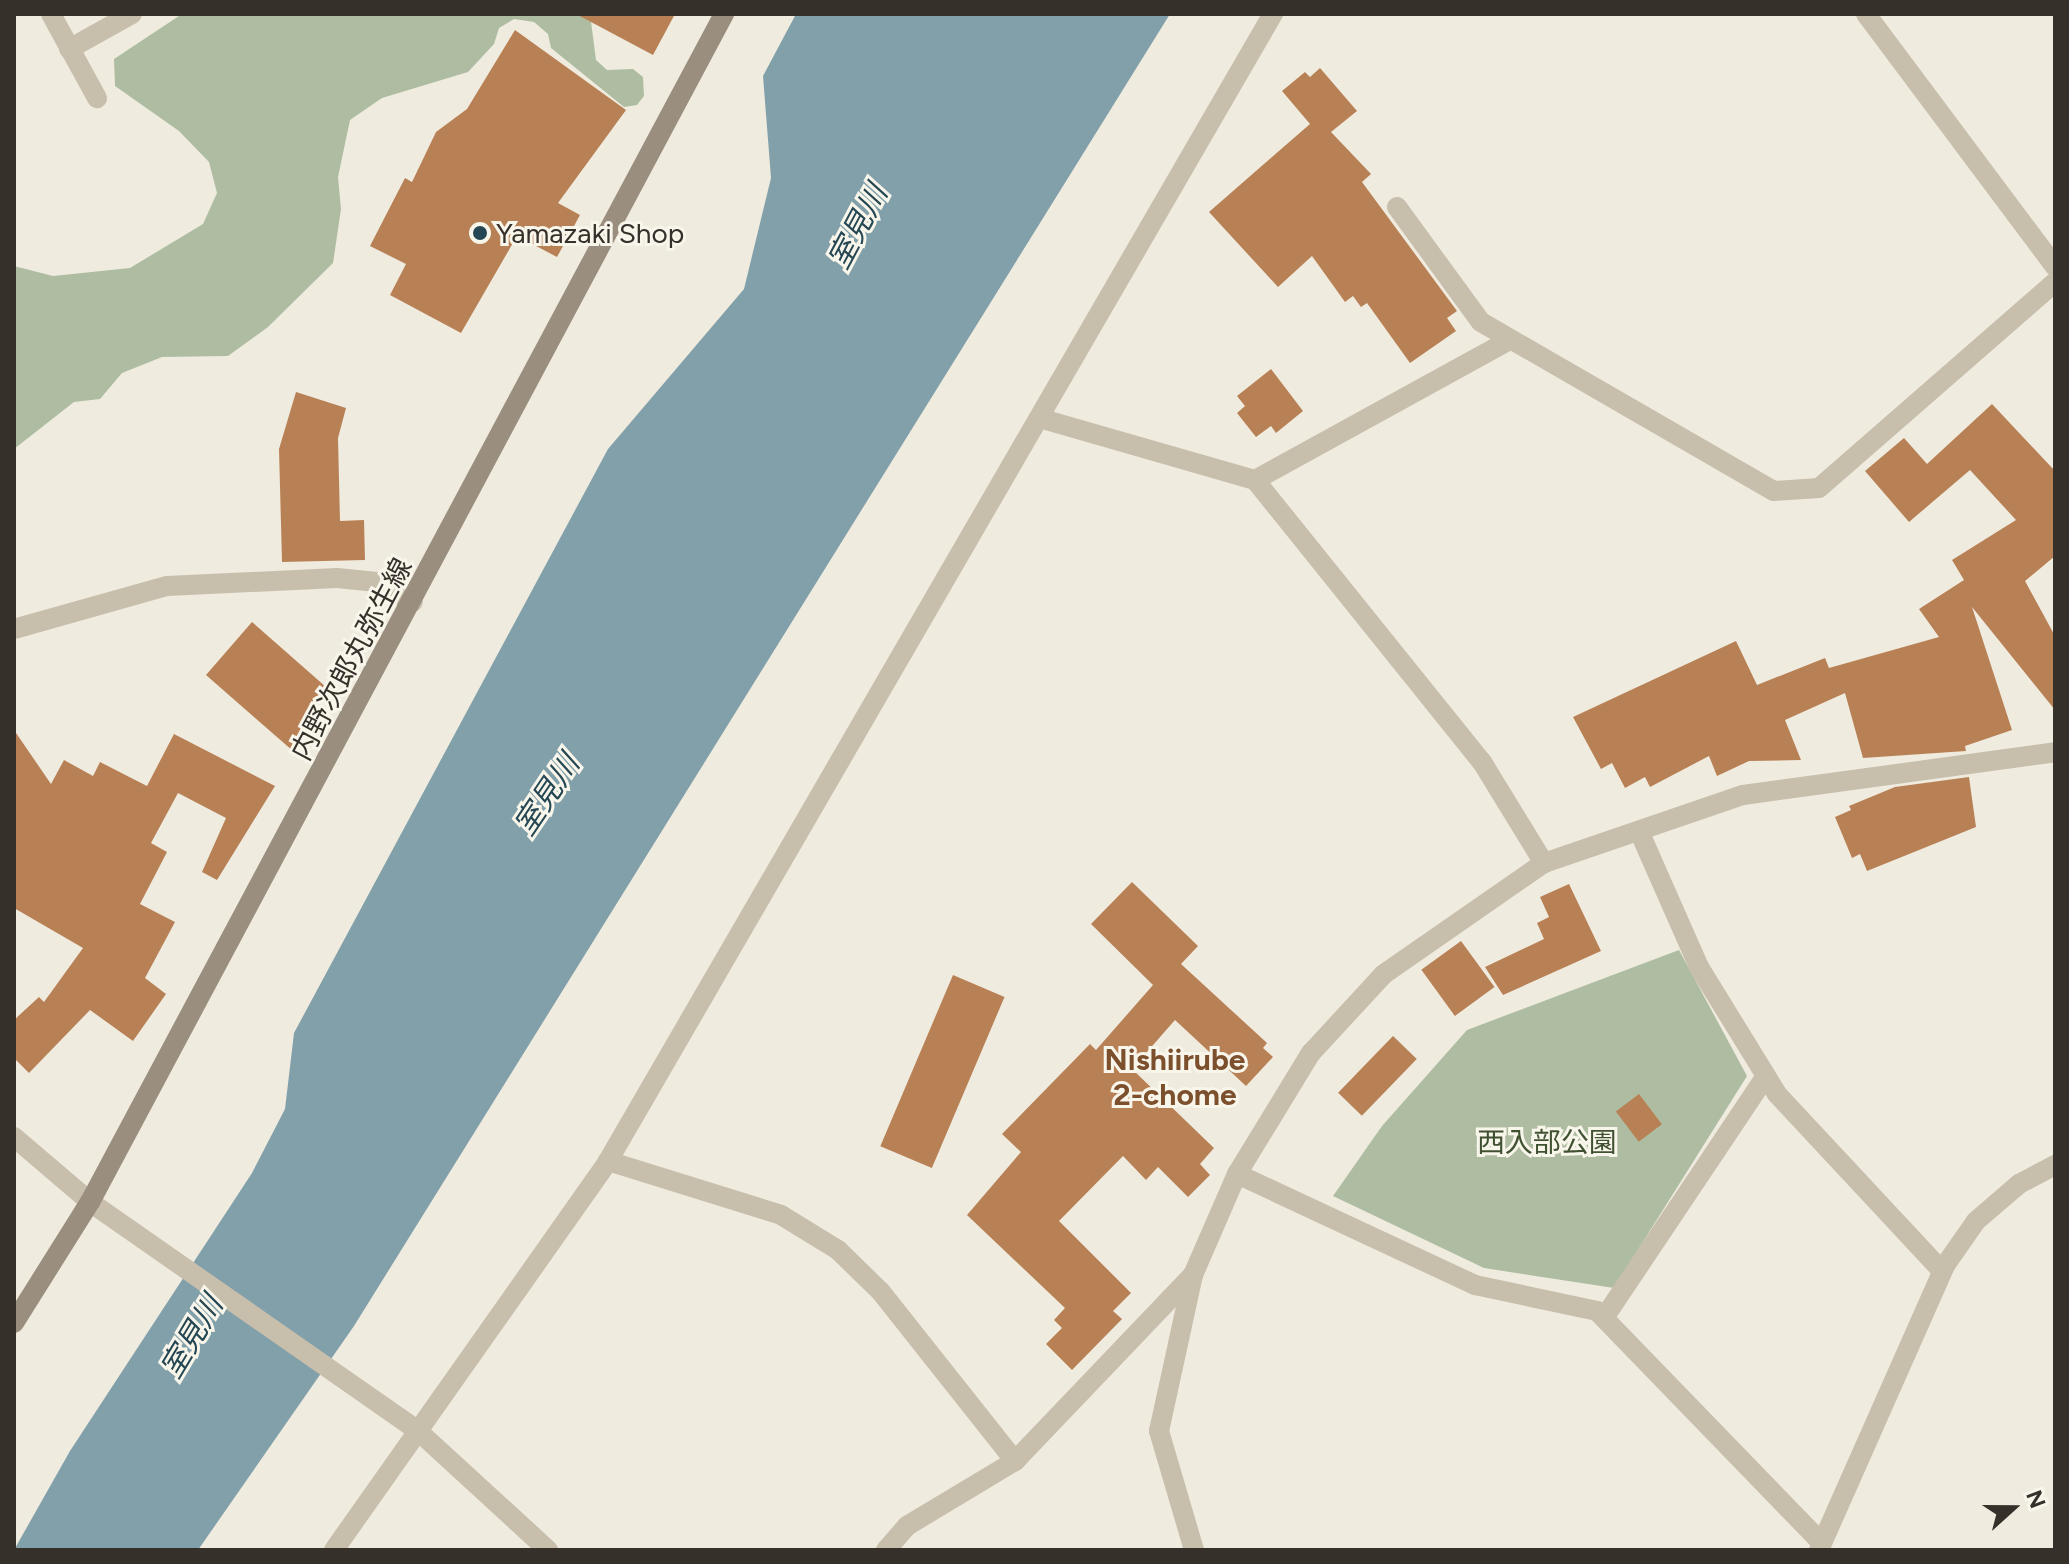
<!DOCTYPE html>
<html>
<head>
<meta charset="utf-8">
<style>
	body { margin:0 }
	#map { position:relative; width:2069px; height:1564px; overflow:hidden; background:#f0ebdf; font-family:Figtree,"Noto Sans JP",sans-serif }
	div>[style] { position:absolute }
	.green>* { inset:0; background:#aebda1 }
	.water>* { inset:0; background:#82a0aa }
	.building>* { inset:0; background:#b88155; transform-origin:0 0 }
	.minor>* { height:20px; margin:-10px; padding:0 10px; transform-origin:10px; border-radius:10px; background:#c7beac }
	.tertiary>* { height:20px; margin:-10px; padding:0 10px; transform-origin:10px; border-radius:10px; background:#c7beac }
	.secondary>* { height:20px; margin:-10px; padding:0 10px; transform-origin:10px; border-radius:10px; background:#9a8e7e }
	.dots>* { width:22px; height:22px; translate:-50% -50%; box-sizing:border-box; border:4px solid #f8f5eb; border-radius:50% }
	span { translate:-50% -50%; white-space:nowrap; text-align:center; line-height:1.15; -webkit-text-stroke:6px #f8f5eb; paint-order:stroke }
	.poi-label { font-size:28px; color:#36302a }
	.left { translate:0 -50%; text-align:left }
	.street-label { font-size:28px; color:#36302a }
	.park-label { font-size:28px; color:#3f5131 }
	.water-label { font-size:30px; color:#254753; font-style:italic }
	.neighbourhood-label { font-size:30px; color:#7c4f2d; font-weight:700 }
	.frame { position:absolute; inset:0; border:16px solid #36302a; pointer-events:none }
	.north { position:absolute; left:1973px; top:1468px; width:80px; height:80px; -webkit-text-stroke:6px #f8f5eb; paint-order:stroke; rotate:69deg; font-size:22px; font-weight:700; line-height:32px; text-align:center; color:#36302a }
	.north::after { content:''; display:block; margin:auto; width:28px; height:36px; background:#36302a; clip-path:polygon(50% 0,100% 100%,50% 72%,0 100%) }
</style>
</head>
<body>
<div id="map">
	<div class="green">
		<i style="clip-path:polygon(182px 14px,590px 14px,596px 60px,607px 70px,633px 69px,643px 77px,644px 96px,637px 105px,624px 107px,551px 48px,548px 34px,534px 22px,514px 19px,499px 28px,494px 44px,468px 72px,382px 98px,350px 120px,338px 177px,341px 209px,333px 263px,268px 327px,228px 356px,162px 357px,122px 373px,100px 399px,74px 402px,14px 449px,14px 266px,53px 276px,130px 268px,203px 224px,217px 193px,209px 162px,179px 131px,115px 86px,114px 59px)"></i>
		<i style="clip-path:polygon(1679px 950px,1747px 1076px,1614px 1288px,1484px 1268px,1333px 1196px,1382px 1126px,1467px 1030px)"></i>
	</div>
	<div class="water">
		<i style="clip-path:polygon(796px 14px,1170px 14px,354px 1326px,198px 1550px,14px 1550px,70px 1451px,252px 1173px,285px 1109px,294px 1033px,608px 449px,744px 289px,771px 178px,763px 76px)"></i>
	</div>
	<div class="building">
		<i style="clip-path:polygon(576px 14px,675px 14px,653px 55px)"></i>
		<i style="clip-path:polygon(515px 30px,626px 110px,558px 203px,580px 215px,557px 257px,517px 236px,461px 333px,390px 295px,406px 264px,370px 246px,405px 178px,412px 182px,436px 132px,467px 109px)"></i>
		<i style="clip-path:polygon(1320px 68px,1357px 111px,1331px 132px,1371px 174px,1362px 182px,1457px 311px,1447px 318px,1456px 331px,1410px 363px,1367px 303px,1361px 307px,1353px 296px,1345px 302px,1312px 256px,1278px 287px,1209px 212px,1310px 124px,1282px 91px,1305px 72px,1310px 77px)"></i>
		<i style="clip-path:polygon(1271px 369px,1303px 411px,1276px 433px,1271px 426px,1256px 437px,1237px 413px,1245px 406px,1237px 396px)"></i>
		<i style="clip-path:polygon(296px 392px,346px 408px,338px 438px,340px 521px,364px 520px,365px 560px,282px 562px,279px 449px)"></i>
		<i style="clip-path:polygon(1992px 404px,2055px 471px,2055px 556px,2025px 581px,2055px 636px,2055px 710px,1972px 607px,2012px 730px,1965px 746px,1966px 751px,1863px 758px,1845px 693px,1785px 720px,1801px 760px,1749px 761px,1717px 776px,1709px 756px,1650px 787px,1645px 777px,1625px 788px,1612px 763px,1601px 769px,1573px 717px,1736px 641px,1757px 685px,1825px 658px,1829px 668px,1939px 637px,1919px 609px,1964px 580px,1952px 560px,2016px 520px,1970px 470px,1909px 522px,1865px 471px,1904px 438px,1927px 464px)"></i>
		<i style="clip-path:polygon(252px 622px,326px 687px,293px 751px,206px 675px)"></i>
		<i style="clip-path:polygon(14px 730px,51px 784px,64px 760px,93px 776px,100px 762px,147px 786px,174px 734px,275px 786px,217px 880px,202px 872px,226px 818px,178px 793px,151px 843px,167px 852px,140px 904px,175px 922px,145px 978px,166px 994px,133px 1041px,90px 1010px,29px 1073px,14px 1058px,14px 1020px,39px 997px,44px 1002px,83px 948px,14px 908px)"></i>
		<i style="clip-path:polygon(1969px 777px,1976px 827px,1867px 871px,1860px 854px,1852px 858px,1835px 817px,1851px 810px,1849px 806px,1895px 787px)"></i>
		<i style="clip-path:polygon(1132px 882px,1198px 946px,1181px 964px,1267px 1043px,1263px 1048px,1273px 1057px,1246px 1086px,1175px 1020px,1132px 1069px,1214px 1148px,1200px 1164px,1210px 1175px,1188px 1197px,1158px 1167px,1146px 1180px,1123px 1156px,1059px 1221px,1131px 1293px,1113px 1311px,1122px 1319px,1072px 1370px,1046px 1344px,1062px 1328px,1054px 1320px,1065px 1308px,967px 1215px,1021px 1152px,1002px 1134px,1090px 1044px,1096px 1050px,1153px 985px,1091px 924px)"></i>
		<i style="clip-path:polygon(1569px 884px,1601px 951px,1503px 995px,1485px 967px,1544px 939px,1537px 923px,1549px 917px,1540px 897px)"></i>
		<i style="left:1461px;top:941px;width:57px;height:49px;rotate:54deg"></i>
		<i style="left:953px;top:975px;width:56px;height:186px;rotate:23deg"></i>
		<i style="left:1393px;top:1036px;width:33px;height:79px;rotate:44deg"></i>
		<i style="left:1639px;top:1094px;width:38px;height:29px;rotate:53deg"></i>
	</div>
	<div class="minor">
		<i style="left:51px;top:14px;width:96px;rotate:61.3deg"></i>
		<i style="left:1866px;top:14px;width:316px;rotate:53.2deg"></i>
		<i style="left:69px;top:49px;width:72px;rotate:-29.1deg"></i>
		<i style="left:1397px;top:207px;width:142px;rotate:53.9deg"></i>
		<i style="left:1481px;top:322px;width:338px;rotate:30deg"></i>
		<i style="left:1774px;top:491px;width:45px;rotate:-3.8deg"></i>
		<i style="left:1819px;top:488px;width:313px;rotate:-41.1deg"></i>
		<i style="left:1039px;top:418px;width:225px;rotate:16deg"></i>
		<i style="left:1255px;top:480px;width:362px;rotate:51.2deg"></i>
		<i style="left:1482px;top:762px;width:119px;rotate:58.5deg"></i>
		<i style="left:1255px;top:480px;width:289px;rotate:-28.8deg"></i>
		<i style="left:14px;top:629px;width:159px;rotate:-15.7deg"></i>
		<i style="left:167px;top:586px;width:170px;rotate:-2.7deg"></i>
		<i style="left:337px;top:578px;width:40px;rotate:5.7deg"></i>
		<i style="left:377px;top:582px;width:41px;rotate:29.1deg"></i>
		<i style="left:1639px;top:831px;width:149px;rotate:66.2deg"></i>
		<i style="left:1699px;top:967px;width:149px;rotate:58.4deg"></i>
		<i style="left:1777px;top:1094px;width:242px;rotate:47deg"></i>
		<i style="left:14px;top:1137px;width:100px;rotate:40.5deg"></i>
		<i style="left:608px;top:1161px;width:181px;rotate:17.3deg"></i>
		<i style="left:781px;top:1215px;width:67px;rotate:31.6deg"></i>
		<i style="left:838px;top:1250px;width:60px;rotate:44.3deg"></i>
		<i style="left:881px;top:1292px;width:216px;rotate:51.6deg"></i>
		<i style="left:1015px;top:1461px;width:126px;rotate:149deg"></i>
		<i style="left:907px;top:1526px;width:32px;rotate:131deg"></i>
		<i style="left:1237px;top:1174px;width:263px;rotate:25deg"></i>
		<i style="left:1475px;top:1285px;width:125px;rotate:12deg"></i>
		<i style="left:1597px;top:1311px;width:323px;rotate:45.9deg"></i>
		<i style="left:1604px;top:1318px;width:291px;rotate:-56.2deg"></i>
		<i style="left:1015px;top:1461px;width:256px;rotate:-46.3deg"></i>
		<i style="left:334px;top:1550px;width:476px;rotate:-54.8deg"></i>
		<i style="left:608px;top:1161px;width:1326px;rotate:-59.9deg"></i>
		<i style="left:1194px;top:1550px;width:124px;rotate:-106.4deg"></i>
		<i style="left:1159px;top:1431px;width:160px;rotate:-77.7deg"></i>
		<i style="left:1193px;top:1275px;width:110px;rotate:-66.5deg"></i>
		<i style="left:1237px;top:1174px;width:142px;rotate:-58.6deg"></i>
		<i style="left:1311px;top:1053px;width:108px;rotate:-47.3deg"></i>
		<i style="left:1384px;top:974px;width:195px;rotate:-34.8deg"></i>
		<i style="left:1544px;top:863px;width:210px;rotate:-18.9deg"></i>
		<i style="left:1743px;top:795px;width:315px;rotate:-7.8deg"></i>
	</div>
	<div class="tertiary">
		<i style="left:90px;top:1202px;width:399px;rotate:34.9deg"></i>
		<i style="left:417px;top:1430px;width:178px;rotate:42.5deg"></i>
		<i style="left:1819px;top:1550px;width:313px;rotate:-66.1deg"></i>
		<i style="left:1946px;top:1264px;width:52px;rotate:-55.1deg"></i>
		<i style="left:1976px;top:1221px;width:57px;rotate:-40.7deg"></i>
		<i style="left:2019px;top:1184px;width:41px;rotate:-27.8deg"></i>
	</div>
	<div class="secondary">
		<i style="left:14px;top:1323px;width:143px;rotate:-57.9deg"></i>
		<i style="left:90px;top:1202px;width:1347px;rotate:-61.91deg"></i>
	</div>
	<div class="dots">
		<i style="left:480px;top:233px;background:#254753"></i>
	</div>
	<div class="poi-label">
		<span class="left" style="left:496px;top:233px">Yamazaki Shop</span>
	</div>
	<div class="street-label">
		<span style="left:351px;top:659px;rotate:-62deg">内野次郎丸弥生線</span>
	</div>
	<div class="park-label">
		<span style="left:1547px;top:1142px">西入部公園</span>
	</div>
	<div class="water-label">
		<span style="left:858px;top:227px;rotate:-62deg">室見川</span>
		<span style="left:547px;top:795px;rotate:-56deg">室見川</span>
		<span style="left:192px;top:1337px;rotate:-59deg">室見川</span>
	</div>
	<div class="neighbourhood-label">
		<span style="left:1175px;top:1077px">Nishiirube<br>2-chome</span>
	</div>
	<div class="frame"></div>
	<div class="north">N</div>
</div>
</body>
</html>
